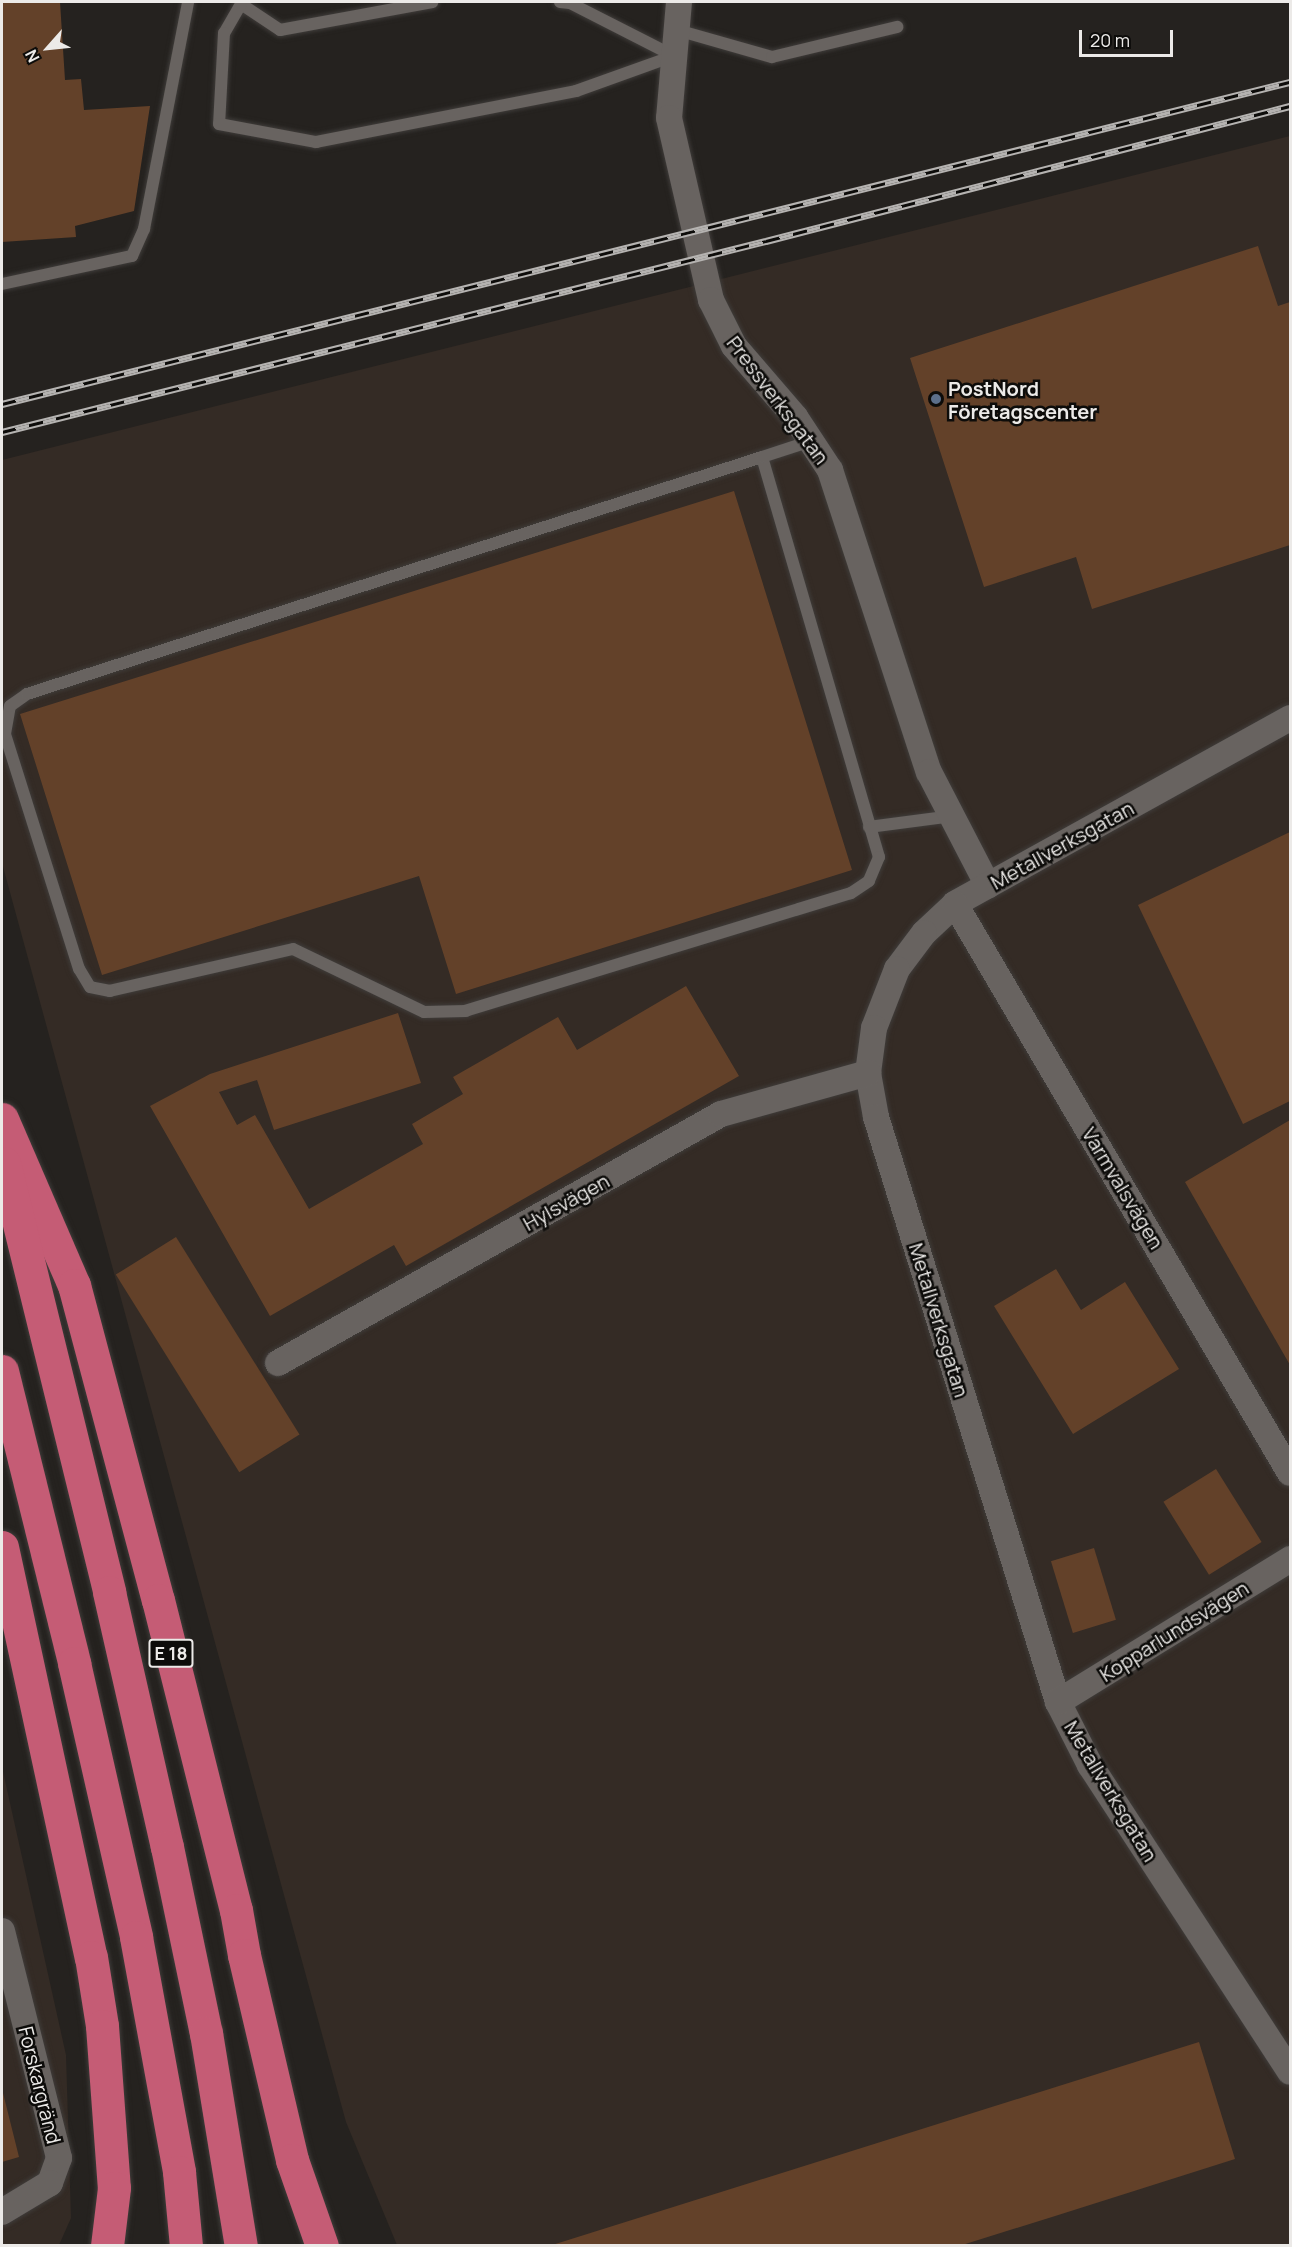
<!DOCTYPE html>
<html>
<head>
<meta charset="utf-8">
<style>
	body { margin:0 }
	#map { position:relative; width:1292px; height:2247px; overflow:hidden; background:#25221f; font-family:Manrope,sans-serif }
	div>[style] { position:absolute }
	.built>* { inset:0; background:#342b25 }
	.building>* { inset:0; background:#634129; transform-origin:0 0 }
	.roads { filter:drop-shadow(0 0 2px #3f3c3a) drop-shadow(0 0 2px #3f3c3a) }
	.lane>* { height:12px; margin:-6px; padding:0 6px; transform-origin:6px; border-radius:6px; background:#686360 }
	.street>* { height:26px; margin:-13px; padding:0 13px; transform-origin:13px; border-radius:13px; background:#686360 }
	.highway>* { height:33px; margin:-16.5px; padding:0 16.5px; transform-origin:16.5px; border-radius:16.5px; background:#c55c75 }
	.rail>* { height:7px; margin-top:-3.5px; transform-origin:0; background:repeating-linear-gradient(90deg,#0d0c0a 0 14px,#b5b3b1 0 28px); box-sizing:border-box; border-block:2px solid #b5b3b1 }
	.dots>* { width:16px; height:16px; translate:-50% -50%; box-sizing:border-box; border:3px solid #0d0c0a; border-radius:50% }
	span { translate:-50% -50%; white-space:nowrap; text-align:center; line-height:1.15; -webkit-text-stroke:5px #0d0c0a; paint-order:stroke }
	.shield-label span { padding:2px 4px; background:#0d0c0a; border:2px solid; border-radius:4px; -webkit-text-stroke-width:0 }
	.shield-label { font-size:18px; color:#eceae8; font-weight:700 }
	.poi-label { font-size:20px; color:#eceae8; font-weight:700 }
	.left { translate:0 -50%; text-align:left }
	.street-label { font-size:20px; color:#eceae8 }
	.frame { position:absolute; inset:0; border:3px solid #eceae8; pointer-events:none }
	.north { position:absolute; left:18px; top:18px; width:60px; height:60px; -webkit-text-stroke:4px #0d0c0a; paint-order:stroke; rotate:243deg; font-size:16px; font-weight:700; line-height:24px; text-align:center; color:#eceae8 }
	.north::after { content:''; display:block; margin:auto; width:21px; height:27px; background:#eceae8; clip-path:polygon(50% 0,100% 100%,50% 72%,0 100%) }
	.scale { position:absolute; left:1079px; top:30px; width:94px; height:27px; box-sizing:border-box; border:3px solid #eceae8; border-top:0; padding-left:8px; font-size:18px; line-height:21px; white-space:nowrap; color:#eceae8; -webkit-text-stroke:4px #0d0c0a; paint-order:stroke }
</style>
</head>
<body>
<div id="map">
	<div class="built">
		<i style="clip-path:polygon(1290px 136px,1290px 2245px,397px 2245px,346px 2122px,2px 863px,2px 460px)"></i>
		<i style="clip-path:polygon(2px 1767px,66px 2055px,71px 2218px,59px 2245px,2px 2245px)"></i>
	</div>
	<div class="building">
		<i style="clip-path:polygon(2px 2px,60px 2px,65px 80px,81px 79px,84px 110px,150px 106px,134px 211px,75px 226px,76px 237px,2px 242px)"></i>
		<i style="clip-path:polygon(1258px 246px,1278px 306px,1290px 302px,1290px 545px,1092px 609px,1076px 557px,984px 587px,910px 358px)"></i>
		<i style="clip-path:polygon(734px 491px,852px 870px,456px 994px,419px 876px,102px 975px,20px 714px)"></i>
		<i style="clip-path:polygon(1290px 832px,1290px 1101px,1243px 1124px,1138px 905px)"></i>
		<i style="clip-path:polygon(686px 986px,739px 1076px,406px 1266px,394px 1245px,270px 1316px,150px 1106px,210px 1074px,398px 1013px,421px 1083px,274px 1130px,257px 1080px,219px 1092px,237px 1125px,255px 1115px,309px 1209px,423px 1144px,412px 1124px,463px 1094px,453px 1077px,558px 1017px,577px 1050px)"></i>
		<i style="clip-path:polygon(1290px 1120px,1290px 1365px,1185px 1182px)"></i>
		<i style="left:176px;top:1237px;width:233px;height:71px;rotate:58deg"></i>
		<i style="clip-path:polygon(1056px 1269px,1081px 1310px,1125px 1282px,1179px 1369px,1073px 1434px,994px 1306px)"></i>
		<i style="left:1216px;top:1469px;width:86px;height:62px;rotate:58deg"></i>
		<i style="left:1094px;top:1548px;width:75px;height:45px;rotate:73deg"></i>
		<i style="clip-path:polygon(1199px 2042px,1235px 2159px,1052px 2217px,959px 2246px,549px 2246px)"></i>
		<i style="clip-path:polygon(2px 2089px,19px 2157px,2px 2162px)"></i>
	</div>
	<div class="roads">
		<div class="lane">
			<i style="left:242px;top:2px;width:2px;rotate:117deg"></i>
			<i style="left:241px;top:4px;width:47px;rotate:33.7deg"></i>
			<i style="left:280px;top:30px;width:155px;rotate:-10.4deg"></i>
			<i style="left:560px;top:2px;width:10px;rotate:6deg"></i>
			<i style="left:570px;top:3px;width:117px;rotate:27deg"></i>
			<i style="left:241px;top:4px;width:34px;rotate:120deg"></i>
			<i style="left:224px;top:33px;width:91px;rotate:93.1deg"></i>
			<i style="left:219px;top:124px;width:99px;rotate:10.5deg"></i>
			<i style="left:316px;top:142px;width:265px;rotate:-11.1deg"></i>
			<i style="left:576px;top:91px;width:104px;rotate:-19.7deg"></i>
			<i style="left:677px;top:30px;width:99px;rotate:15.9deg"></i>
			<i style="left:772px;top:57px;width:129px;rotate:-13.5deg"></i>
			<i style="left:2px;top:284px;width:133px;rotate:-12.2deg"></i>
			<i style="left:132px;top:256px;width:30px;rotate:-66deg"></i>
			<i style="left:144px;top:229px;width:231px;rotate:-79deg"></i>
			<i style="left:762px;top:457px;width:417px;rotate:73.7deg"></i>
			<i style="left:879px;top:857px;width:26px;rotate:113deg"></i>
			<i style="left:869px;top:881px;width:22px;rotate:146deg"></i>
			<i style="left:851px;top:893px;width:403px;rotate:163deg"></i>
			<i style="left:466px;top:1011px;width:42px;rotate:178.6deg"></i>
			<i style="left:424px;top:1012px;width:145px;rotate:-154.3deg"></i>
			<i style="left:293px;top:949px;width:188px;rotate:167.1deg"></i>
			<i style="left:110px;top:991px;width:20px;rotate:-169deg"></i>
			<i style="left:90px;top:987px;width:21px;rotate:-121deg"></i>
			<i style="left:79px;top:969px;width:246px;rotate:-107.5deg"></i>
			<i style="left:5px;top:734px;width:28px;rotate:-80deg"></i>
			<i style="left:10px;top:706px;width:21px;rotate:-35deg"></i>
			<i style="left:27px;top:694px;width:772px;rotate:-17.87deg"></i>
			<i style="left:762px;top:457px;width:52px;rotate:-18.1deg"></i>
			<i style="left:869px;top:827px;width:84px;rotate:-7.5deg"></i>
		</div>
		<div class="street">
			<i style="left:679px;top:2px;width:116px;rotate:94.9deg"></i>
			<i style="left:669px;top:118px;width:187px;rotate:77deg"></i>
			<i style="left:711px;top:300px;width:51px;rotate:63.4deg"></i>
			<i style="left:734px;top:346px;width:94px;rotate:49.3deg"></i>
			<i style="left:795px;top:417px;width:64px;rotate:56.6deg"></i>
			<i style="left:830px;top:470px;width:318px;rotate:71.9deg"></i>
			<i style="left:929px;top:772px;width:128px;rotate:62.6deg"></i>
			<i style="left:1290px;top:718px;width:383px;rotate:151deg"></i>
			<i style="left:955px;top:904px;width:42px;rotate:136.9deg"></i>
			<i style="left:924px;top:933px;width:45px;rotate:126.9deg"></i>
			<i style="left:897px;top:969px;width:63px;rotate:111.3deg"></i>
			<i style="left:874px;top:1028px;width:45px;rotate:97.6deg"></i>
			<i style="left:868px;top:1073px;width:45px;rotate:79.7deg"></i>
			<i style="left:876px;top:1117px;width:613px;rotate:72.72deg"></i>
			<i style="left:1058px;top:1702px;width:71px;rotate:63.1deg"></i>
			<i style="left:1090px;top:1765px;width:366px;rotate:56.9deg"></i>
			<i style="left:955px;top:904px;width:660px;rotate:59.51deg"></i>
			<i style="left:278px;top:1363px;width:508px;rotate:-29.34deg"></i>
			<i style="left:721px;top:1114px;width:153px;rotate:-15.6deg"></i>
			<i style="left:1058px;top:1702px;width:273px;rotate:-31.6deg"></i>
			<i style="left:2px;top:1931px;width:234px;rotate:75.9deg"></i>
			<i style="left:59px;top:2158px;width:27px;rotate:110deg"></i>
			<i style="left:50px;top:2183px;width:56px;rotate:148.9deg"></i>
		</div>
		<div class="highway">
			<i style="left:2px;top:1119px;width:181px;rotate:66.6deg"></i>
			<i style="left:74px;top:1285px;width:326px;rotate:75.1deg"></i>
			<i style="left:158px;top:1600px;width:320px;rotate:75.9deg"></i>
			<i style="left:236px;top:1910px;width:46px;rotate:79.9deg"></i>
			<i style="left:244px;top:1955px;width:211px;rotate:76.8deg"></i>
			<i style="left:292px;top:2160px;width:91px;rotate:70.8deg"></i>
			<i style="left:4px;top:1163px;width:442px;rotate:76.2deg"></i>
			<i style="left:109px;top:1592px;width:262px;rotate:77.2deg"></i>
			<i style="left:167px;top:1847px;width:190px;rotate:78.2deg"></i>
			<i style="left:206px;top:2033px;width:216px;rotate:80.7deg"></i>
			<i style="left:2px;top:1371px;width:301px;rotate:76.1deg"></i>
			<i style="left:74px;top:1663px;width:281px;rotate:77.2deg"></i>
			<i style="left:136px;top:1937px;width:239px;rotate:79.6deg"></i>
			<i style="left:179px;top:2172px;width:74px;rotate:84.6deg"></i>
			<i style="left:2px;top:1547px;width:420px;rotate:77.8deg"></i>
			<i style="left:91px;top:1957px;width:70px;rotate:80.9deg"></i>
			<i style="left:102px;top:2026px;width:162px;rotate:85.8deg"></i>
			<i style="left:114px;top:2188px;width:58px;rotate:96.9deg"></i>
		</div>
	</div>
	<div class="rail">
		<i style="left:2px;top:404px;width:1328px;rotate:-14.04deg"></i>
		<i style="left:2px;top:432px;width:788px;rotate:-14.04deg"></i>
		<i style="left:766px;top:241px;width:541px;rotate:-14.45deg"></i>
	</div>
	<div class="dots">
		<i style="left:936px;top:399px;background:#5c6f8a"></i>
	</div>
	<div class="shield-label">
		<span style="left:171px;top:1653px">E 18</span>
	</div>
	<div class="poi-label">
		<span class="left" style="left:948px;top:400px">PostNord<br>Företagscenter</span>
	</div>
	<div class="street-label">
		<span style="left:778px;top:400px;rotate:53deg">Pressverksgatan</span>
		<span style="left:1062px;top:845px;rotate:-29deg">Metallverksgatan</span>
		<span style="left:1123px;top:1188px;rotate:59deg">Varmvalsvägen</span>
		<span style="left:566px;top:1202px;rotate:-29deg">Hylsvägen</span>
		<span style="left:939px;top:1320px;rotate:73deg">Metallverksgatan</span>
		<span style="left:1174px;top:1631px;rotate:-32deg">Kopparlundsvägen</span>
		<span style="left:1111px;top:1791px;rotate:59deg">Metallverksgatan</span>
		<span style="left:40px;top:2085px;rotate:76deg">Forskargränd</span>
	</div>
	<div class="frame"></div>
	<div class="north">N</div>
	<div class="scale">20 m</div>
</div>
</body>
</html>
